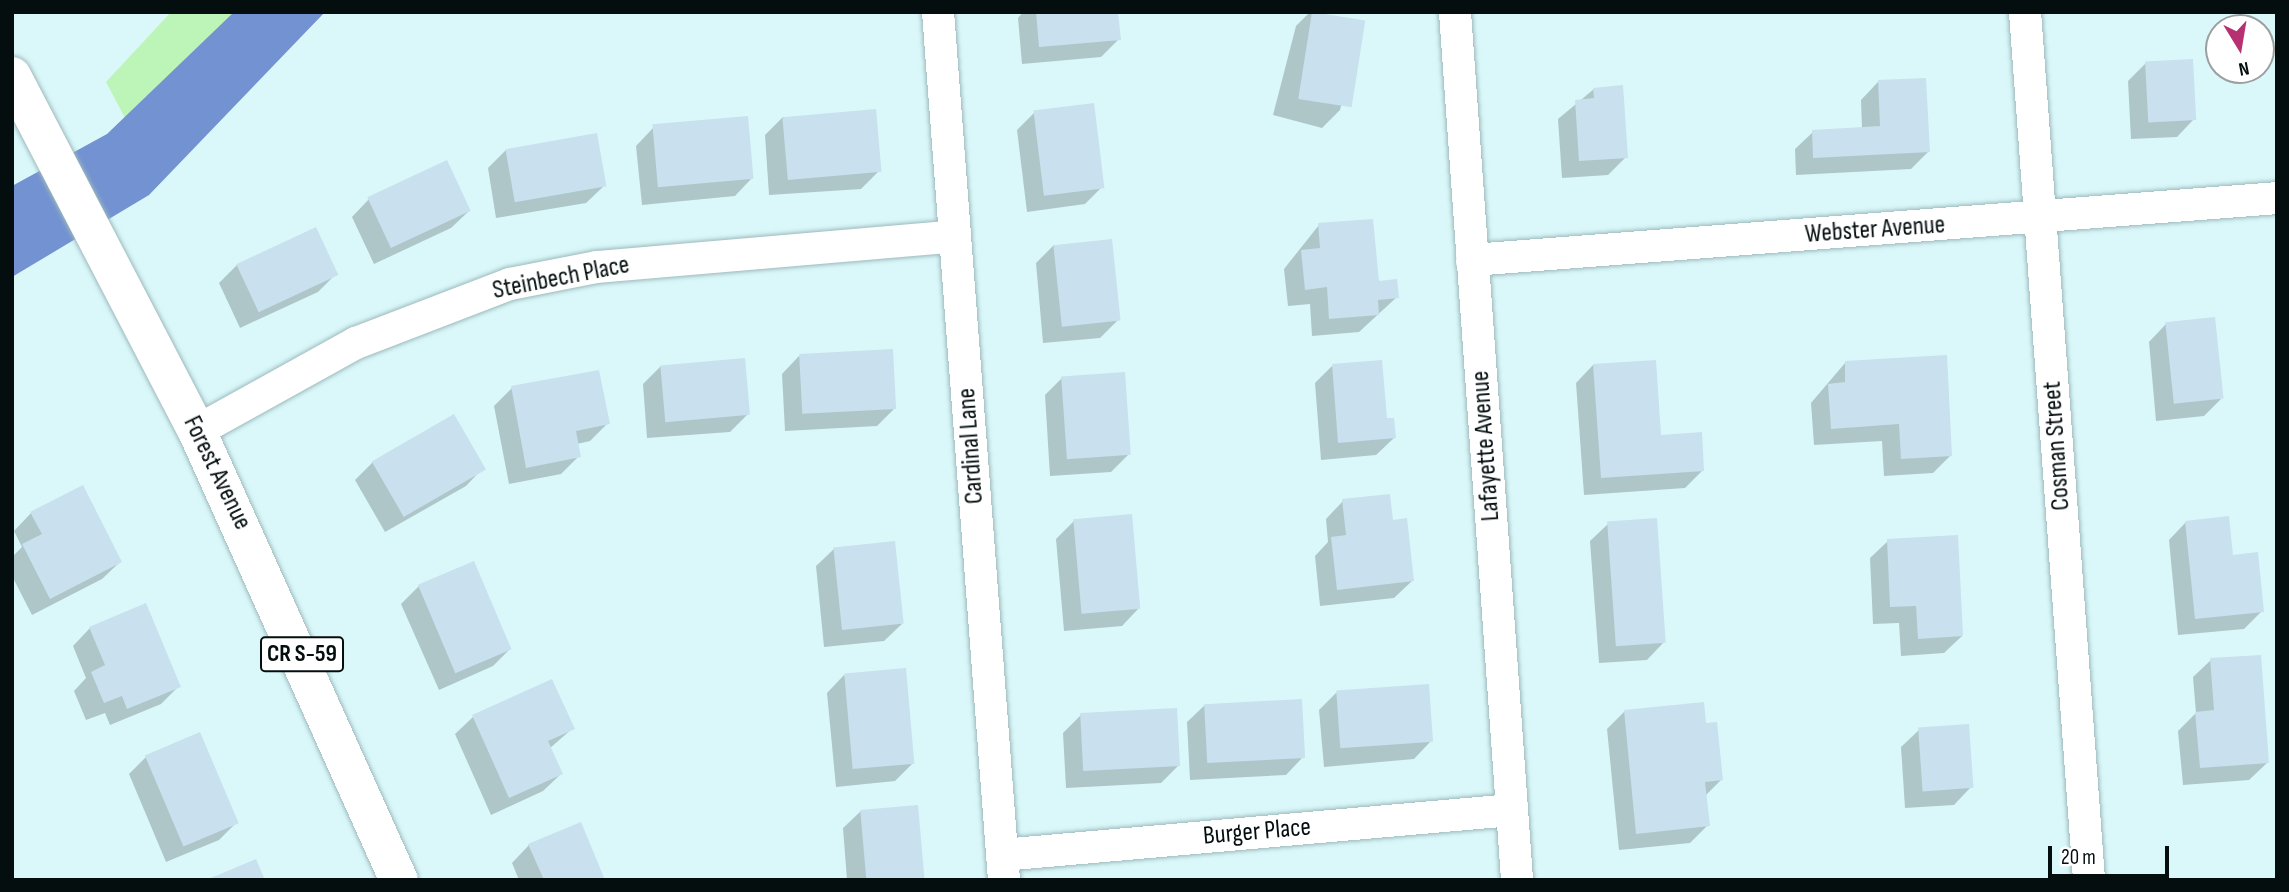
<!DOCTYPE html>
<html>
<head>
<meta charset="utf-8">
<style>
	body { margin:0 }
	#map { position:relative; width:2289px; height:892px; overflow:hidden; background:#daf8fa; font-family:"Sofia Sans Condensed",sans-serif }
	div>[style] { position:absolute }
	.green>* { inset:0; background:#bdf4b7 }
	.water>* { inset:0; background:#7392d2 }
	.shadow>* { inset:0; background:#0003 }
	.building>* { inset:0; background:#c9e0ee; transform-origin:0 0 }
	.roads { filter:drop-shadow(0 0 2px #9db9bc) drop-shadow(0 0 2px #9db9bc) }
	.minor>* { height:32px; margin:-16px; padding:0 16px; transform-origin:16px; border-radius:16px; background:#fff }
	.primary>* { height:38px; margin:-19px; padding:0 19px; transform-origin:19px; border-radius:19px; background:#fff }
	span { translate:-50% -50%; white-space:nowrap; text-align:center; line-height:1.15; -webkit-text-stroke:7px #fff; paint-order:stroke }
	.shield-label span { padding:2px 5px; background:#fff; border:2px solid; border-radius:5px; -webkit-text-stroke-width:0 }
	.shield-label { font-size:24px; color:#050e0f; font-weight:700 }
	.street-label { font-size:26px; color:#050e0f }
	.frame { position:absolute; inset:0; border:14px solid #050e0f; pointer-events:none }
	.north { position:absolute; left:2205px; top:14px; width:70px; height:70px; box-sizing:border-box; background:#fff; border:2px solid #9b9f9f; border-radius:50%; rotate:169deg; font-size:19px; font-weight:700; line-height:28px; text-align:center; color:#050e0f }
	.north::after { content:''; display:block; margin:auto; width:24px; height:32px; background:#b73072; clip-path:polygon(50% 0,100% 100%,50% 72%,0 100%) }
	.scale { position:absolute; left:2048px; top:846px; width:121px; height:32px; box-sizing:border-box; border:4px solid #050e0f; border-top:0; padding-left:9px; font-size:21px; line-height:24px; white-space:nowrap; color:#050e0f; -webkit-text-stroke:5px #fff; paint-order:stroke }
</style>
</head>
<body>
<div id="map">
	<div class="green">
		<i style="clip-path:polygon(171px 12px,304px 12px,133px 133px,106px 82px)"></i>
	</div>
	<div class="water">
		<i style="clip-path:polygon(234px 12px,325px 12px,149px 195px,12px 277px,12px 186px,107px 134px)"></i>
	</div>
	<div class="shadow">
		<i style="clip-path:polygon(1023px 12px,1116px 12px,1119px 39px,1101px 57px,1022px 64px,1018px 18px)"></i>
		<i style="clip-path:polygon(1310px 12px,1363px 21px,1340px 110px,1322px 128px,1273px 115px,1296px 26px)"></i>
		<i style="clip-path:polygon(2146px 63px,2194px 119px,2177px 137px,2131px 139px,2128px 81px)"></i>
		<i style="clip-path:polygon(1878px 82px,1928px 152px,1911px 169px,1796px 175px,1795px 149px,1813px 132px,1862px 129px,1861px 100px)"></i>
		<i style="clip-path:polygon(1594px 89px,1626px 157px,1608px 175px,1562px 178px,1558px 119px)"></i>
		<i style="clip-path:polygon(1035px 112px,1102px 187px,1085px 204px,1027px 212px,1017px 130px)"></i>
		<i style="clip-path:polygon(783px 117px,879px 171px,861px 189px,769px 195px,765px 135px)"></i>
		<i style="clip-path:polygon(653px 128px,752px 178px,735px 196px,642px 205px,636px 146px)"></i>
		<i style="clip-path:polygon(506px 150px,604px 186px,586px 203px,496px 218px,488px 168px)"></i>
		<i style="clip-path:polygon(369px 199px,469px 211px,451px 228px,374px 264px,352px 217px)"></i>
		<i style="clip-path:polygon(1319px 225px,1397px 297px,1359px 332px,1312px 336px,1310px 304px,1288px 306px,1284px 269px)"></i>
		<i style="clip-path:polygon(315px 229px,336px 274px,318px 292px,240px 328px,219px 283px,237px 265px)"></i>
		<i style="clip-path:polygon(1054px 245px,1118px 320px,1100px 338px,1043px 343px,1036px 263px)"></i>
		<i style="clip-path:polygon(2166px 324px,2221px 399px,2204px 416px,2156px 421px,2149px 342px)"></i>
		<i style="clip-path:polygon(799px 356px,894px 409px,877px 426px,785px 431px,782px 374px)"></i>
		<i style="clip-path:polygon(1845px 363px,1950px 456px,1933px 473px,1884px 476px,1882px 441px,1814px 445px,1811px 403px)"></i>
		<i style="clip-path:polygon(1593px 365px,1659px 437px,1703px 470px,1685px 488px,1584px 495px,1576px 383px)"></i>
		<i style="clip-path:polygon(661px 366px,748px 414px,730px 432px,647px 438px,643px 384px)"></i>
		<i style="clip-path:polygon(1332px 366px,1394px 438px,1376px 455px,1321px 460px,1315px 383px)"></i>
		<i style="clip-path:polygon(1062px 378px,1129px 454px,1111px 472px,1050px 476px,1045px 395px)"></i>
		<i style="clip-path:polygon(512px 388px,608px 423px,590px 441px,577px 444px,579px 456px,561px 474px,509px 484px,494px 406px)"></i>
		<i style="clip-path:polygon(373px 462px,483px 468px,466px 486px,385px 532px,355px 480px)"></i>
		<i style="clip-path:polygon(1343px 501px,1391px 522px,1412px 581px,1394px 598px,1320px 606px,1315px 556px,1328px 542px,1326px 519px)"></i>
		<i style="clip-path:polygon(31px 513px,120px 562px,102px 579px,32px 615px,12px 576px,12px 557px,22px 547px,14px 531px)"></i>
		<i style="clip-path:polygon(1074px 521px,1139px 608px,1122px 626px,1064px 631px,1056px 539px)"></i>
		<i style="clip-path:polygon(2186px 522px,2231px 557px,2262px 611px,2244px 629px,2178px 635px,2169px 540px)"></i>
		<i style="clip-path:polygon(1608px 524px,1664px 642px,1647px 660px,1599px 663px,1590px 541px)"></i>
		<i style="clip-path:polygon(1888px 541px,1962px 636px,1944px 653px,1901px 656px,1899px 623px,1873px 624px,1870px 558px)"></i>
		<i style="clip-path:polygon(834px 549px,902px 624px,884px 641px,824px 647px,816px 566px)"></i>
		<i style="clip-path:polygon(419px 586px,510px 649px,493px 666px,439px 690px,401px 604px)"></i>
		<i style="clip-path:polygon(90px 628px,179px 686px,161px 704px,110px 725px,105px 713px,86px 720px,74px 691px,86px 678px,73px 646px)"></i>
		<i style="clip-path:polygon(2211px 660px,2267px 763px,2249px 780px,2183px 785px,2178px 731px,2196px 713px,2193px 677px)"></i>
		<i style="clip-path:polygon(844px 675px,913px 763px,895px 781px,836px 787px,827px 693px)"></i>
		<i style="clip-path:polygon(552px 681px,573px 728px,549px 749px,561px 774px,543px 791px,491px 815px,455px 734px,473px 717px)"></i>
		<i style="clip-path:polygon(1336px 693px,1431px 741px,1414px 759px,1324px 767px,1319px 710px)"></i>
		<i style="clip-path:polygon(1205px 705px,1303px 757px,1286px 775px,1190px 780px,1187px 722px)"></i>
		<i style="clip-path:polygon(1624px 712px,1704px 724px,1721px 780px,1705px 796px,1708px 825px,1690px 843px,1619px 850px,1607px 729px)"></i>
		<i style="clip-path:polygon(1081px 715px,1179px 765px,1161px 783px,1066px 788px,1063px 733px)"></i>
		<i style="clip-path:polygon(1919px 730px,1971px 787px,1954px 805px,1905px 808px,1901px 747px)"></i>
		<i style="clip-path:polygon(146px 757px,237px 822px,219px 840px,166px 862px,129px 774px)"></i>
		<i style="clip-path:polygon(861px 811px,922px 880px,847px 880px,843px 828px)"></i>
		<i style="clip-path:polygon(529px 845px,603px 880px,519px 880px,512px 863px)"></i>
	</div>
	<div class="building">
		<i style="clip-path:polygon(1036px 12px,1118px 12px,1121px 40px,1039px 47px)"></i>
		<i style="left:1312px;top:12px;width:54px;height:88px;rotate:9deg"></i>
		<i style="left:2193px;top:59px;width:61px;height:48px;rotate:87deg"></i>
		<i style="clip-path:polygon(1926px 78px,1930px 152px,1813px 158px,1812px 130px,1880px 126px,1878px 80px)"></i>
		<i style="clip-path:polygon(1623px 85px,1628px 158px,1579px 161px,1575px 100px,1594px 98px,1593px 88px)"></i>
		<i style="left:1094px;top:103px;width:86px;height:61px;rotate:83deg"></i>
		<i style="left:876px;top:109px;width:63px;height:94px;rotate:85deg"></i>
		<i style="left:748px;top:116px;width:63px;height:96px;rotate:85deg"></i>
		<i style="left:597px;top:133px;width:54px;height:93px;rotate:80deg"></i>
		<i style="left:447px;top:160px;width:56px;height:88px;rotate:65deg"></i>
		<i style="clip-path:polygon(1373px 219px,1379px 281px,1397px 279px,1399px 298px,1378px 300px,1379px 315px,1329px 319px,1327px 287px,1305px 290px,1301px 250px,1320px 248px,1318px 223px)"></i>
		<i style="left:316px;top:227px;width:53px;height:88px;rotate:65deg"></i>
		<i style="left:1112px;top:239px;width:82px;height:59px;rotate:84deg"></i>
		<i style="left:2215px;top:317px;width:82px;height:50px;rotate:84deg"></i>
		<i style="left:893px;top:349px;width:60px;height:94px;rotate:87deg"></i>
		<i style="clip-path:polygon(1947px 355px,1952px 456px,1901px 459px,1899px 424px,1831px 429px,1828px 384px,1845px 382px,1845px 361px)"></i>
		<i style="left:745px;top:358px;width:57px;height:85px;rotate:85deg"></i>
		<i style="clip-path:polygon(1382px 360px,1387px 418px,1394px 418px,1396px 438px,1338px 443px,1332px 364px)"></i>
		<i style="clip-path:polygon(1656px 360px,1661px 435px,1702px 432px,1704px 471px,1601px 478px,1593px 364px)"></i>
		<i style="clip-path:polygon(599px 370px,610px 424px,576px 431px,581px 457px,526px 468px,511px 386px)"></i>
		<i style="left:1125px;top:372px;width:83px;height:64px;rotate:86deg"></i>
		<i style="left:454px;top:414px;width:64px;height:95px;rotate:60deg"></i>
		<i style="clip-path:polygon(83px 485px,122px 562px,50px 599px,22px 544px,42px 534px,30px 512px)"></i>
		<i style="clip-path:polygon(1390px 494px,1393px 520px,1407px 518px,1414px 581px,1337px 590px,1331px 537px,1346px 535px,1342px 499px)"></i>
		<i style="left:1132px;top:514px;width:95px;height:59px;rotate:85deg"></i>
		<i style="clip-path:polygon(2229px 516px,2233px 555px,2258px 552px,2264px 612px,2195px 619px,2185px 521px)"></i>
		<i style="left:1657px;top:518px;width:125px;height:50px;rotate:86deg"></i>
		<i style="clip-path:polygon(1958px 535px,1963px 636px,1918px 639px,1916px 606px,1890px 607px,1887px 539px)"></i>
		<i style="left:895px;top:541px;width:83px;height:62px;rotate:84deg"></i>
		<i style="left:474px;top:561px;width:96px;height:61px;rotate:67deg"></i>
		<i style="clip-path:polygon(146px 603px,181px 687px,127px 709px,122px 696px,104px 703px,91px 672px,105px 665px,89px 627px)"></i>
		<i style="clip-path:polygon(2261px 655px,2269px 763px,2200px 768px,2195px 712px,2214px 710px,2210px 658px)"></i>
		<i style="left:906px;top:668px;width:96px;height:62px;rotate:85deg"></i>
		<i style="clip-path:polygon(552px 679px,575px 729px,548px 741px,563px 774px,509px 798px,472px 715px)"></i>
		<i style="left:1429px;top:684px;width:58px;height:93px;rotate:86deg"></i>
		<i style="left:1302px;top:699px;width:59px;height:98px;rotate:87deg"></i>
		<i style="clip-path:polygon(1704px 702px,1706px 723px,1717px 722px,1723px 780px,1705px 782px,1710px 826px,1636px 834px,1624px 710px)"></i>
		<i style="left:1177px;top:708px;width:58px;height:97px;rotate:87deg"></i>
		<i style="left:1969px;top:724px;width:64px;height:51px;rotate:86deg"></i>
		<i style="left:200px;top:732px;width:99px;height:60px;rotate:67deg"></i>
		<i style="left:918px;top:805px;width:75px;height:58px;rotate:85deg"></i>
		<i style="clip-path:polygon(581px 822px,605px 880px,544px 880px,528px 844px)"></i>
		<i style="clip-path:polygon(256px 859px,265px 880px,206px 880px)"></i>
	</div>
	<div class="roads">
		<div class="minor">
			<i style="left:938px;top:12px;width:871px;rotate:85.65deg"></i>
			<i style="left:1455px;top:12px;width:870px;rotate:85.91deg"></i>
			<i style="left:2025px;top:12px;width:870px;rotate:85.78deg"></i>
			<i style="left:1472px;top:260px;width:807px;rotate:-4.4deg"></i>
			<i style="left:197px;top:431px;width:182px;rotate:-29deg"></i>
			<i style="left:356px;top:343px;width:165px;rotate:-21deg"></i>
			<i style="left:510px;top:284px;width:89px;rotate:-11.1deg"></i>
			<i style="left:597px;top:267px;width:359px;rotate:-4.9deg"></i>
			<i style="left:1002px;top:855px;width:512px;rotate:-5.04deg"></i>
		</div>
		<div class="primary">
			<i style="left:12px;top:76px;width:400px;rotate:62.5deg"></i>
			<i style="left:197px;top:431px;width:492px;rotate:65.8deg"></i>
		</div>
	</div>
	<div class="shield-label">
		<span style="left:302px;top:654px">CR S-59</span>
	</div>
	<div class="street-label">
		<span style="left:1875px;top:230px;rotate:-4deg">Webster Avenue</span>
		<span style="left:561px;top:278px;rotate:-11deg">Steinbech Place</span>
		<span style="left:971px;top:446px;rotate:-94deg">Cardinal Lane</span>
		<span style="left:1486px;top:446px;rotate:-94deg">Lafayette Avenue</span>
		<span style="left:2057px;top:446px;rotate:-94deg">Cosman Street</span>
		<span style="left:217px;top:473px;rotate:64deg">Forest Avenue</span>
		<span style="left:1257px;top:832px;rotate:-5deg">Burger Place</span>
	</div>
	<div class="frame"></div>
	<div class="north">N</div>
	<div class="scale">20 m</div>
</div>
</body>
</html>
